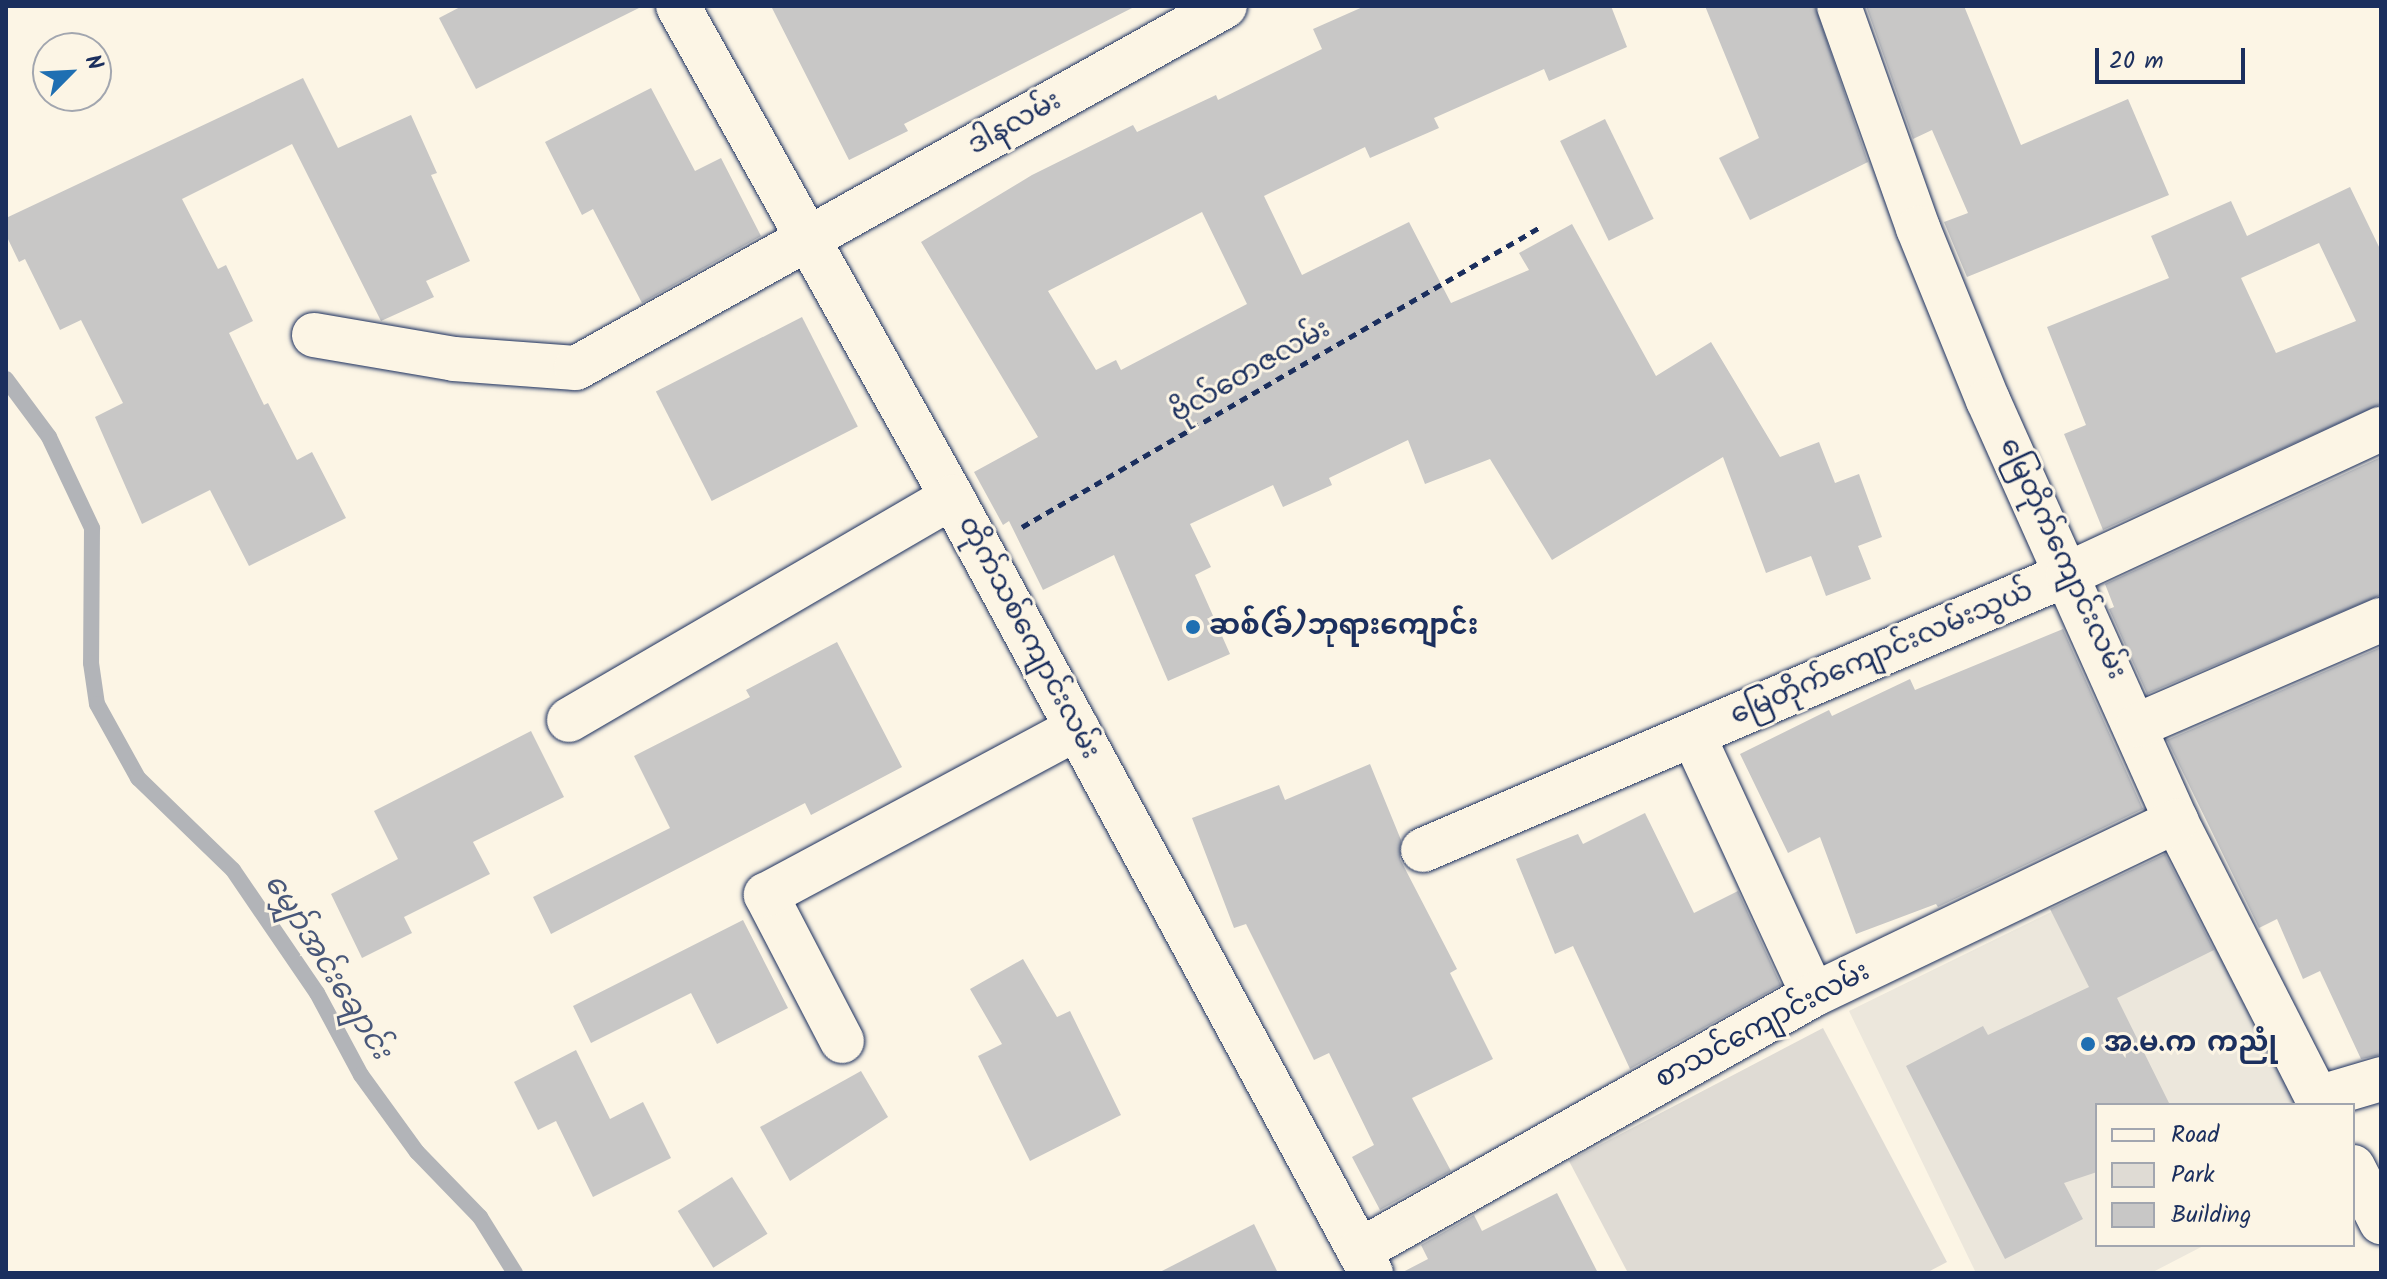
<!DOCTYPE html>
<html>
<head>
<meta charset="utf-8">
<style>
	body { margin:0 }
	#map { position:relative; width:2387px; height:1279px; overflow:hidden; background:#fcf5e5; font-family:Kalam,"Noto Sans Myanmar",sans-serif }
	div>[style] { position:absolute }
	.built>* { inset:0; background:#ece7dc }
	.green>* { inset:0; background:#dfdbd4 }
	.stream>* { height:16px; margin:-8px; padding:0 8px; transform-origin:8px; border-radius:8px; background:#b2b4b8 }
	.building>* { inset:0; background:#c8c7c6; transform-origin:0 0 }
	.path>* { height:5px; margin-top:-2.5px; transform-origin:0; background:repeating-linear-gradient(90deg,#1b2f5e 0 8px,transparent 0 14px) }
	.roads { filter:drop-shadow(0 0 2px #1b2f5e) drop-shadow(0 0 2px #1b2f5e) }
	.minor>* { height:44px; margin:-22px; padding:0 22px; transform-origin:22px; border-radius:22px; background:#fcf5e5 }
	.dots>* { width:22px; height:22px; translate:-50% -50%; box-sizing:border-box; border:4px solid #fcf5e5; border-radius:50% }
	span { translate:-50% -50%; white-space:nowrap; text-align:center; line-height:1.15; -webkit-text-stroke:6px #fcf5e5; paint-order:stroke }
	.street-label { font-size:28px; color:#1b2f5e }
	.poi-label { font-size:28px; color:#1b2f5e; font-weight:700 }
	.left { translate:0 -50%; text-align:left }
	.water-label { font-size:30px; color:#485779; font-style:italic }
	.frame { position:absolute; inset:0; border:8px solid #1b2f5e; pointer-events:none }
	.legend { position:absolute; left:2095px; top:1103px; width:260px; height:144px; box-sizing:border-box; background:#fcf5e5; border:2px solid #a2a6af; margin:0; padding:10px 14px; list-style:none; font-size:24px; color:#1b2f5e }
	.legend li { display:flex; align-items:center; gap:16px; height:40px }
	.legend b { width:40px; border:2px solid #a2a6af }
	.north { position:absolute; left:32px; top:32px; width:80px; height:80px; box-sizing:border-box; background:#fcf5e5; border:2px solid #a2a6af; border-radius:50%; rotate:66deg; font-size:22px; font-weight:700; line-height:32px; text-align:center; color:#1b2f5e }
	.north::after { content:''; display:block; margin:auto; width:28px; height:36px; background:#1f6fb2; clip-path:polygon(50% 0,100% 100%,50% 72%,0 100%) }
	.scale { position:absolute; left:2095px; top:48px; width:150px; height:36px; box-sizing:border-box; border:4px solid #1b2f5e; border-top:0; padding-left:10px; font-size:24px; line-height:28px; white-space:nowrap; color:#1b2f5e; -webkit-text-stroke:6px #fcf5e5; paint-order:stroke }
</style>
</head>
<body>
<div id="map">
	<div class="built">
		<i style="clip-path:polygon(2175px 851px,2296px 1105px,2097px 1105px,2097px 1245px,2205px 1245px,2151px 1273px,1976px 1273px,1849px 1011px)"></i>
	</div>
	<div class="green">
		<i style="clip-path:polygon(1823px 1028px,1947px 1262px,1926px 1273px,1628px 1273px,1569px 1161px)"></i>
	</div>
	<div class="stream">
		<i style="left:6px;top:379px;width:72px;rotate:53.4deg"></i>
		<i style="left:49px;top:437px;width:101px;rotate:64.7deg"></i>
		<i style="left:92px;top:528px;width:135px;rotate:90.4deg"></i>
		<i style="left:91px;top:663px;width:41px;rotate:81.7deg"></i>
		<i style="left:97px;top:704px;width:85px;rotate:61deg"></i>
		<i style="left:138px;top:778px;width:132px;rotate:44.1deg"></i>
		<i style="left:233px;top:870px;width:149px;rotate:55.7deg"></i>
		<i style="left:317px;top:993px;width:93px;rotate:61.8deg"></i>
		<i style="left:361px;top:1075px;width:95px;rotate:54deg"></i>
		<i style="left:417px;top:1152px;width:91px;rotate:45.9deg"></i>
		<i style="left:480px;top:1217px;width:66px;rotate:58deg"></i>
	</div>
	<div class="building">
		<i style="clip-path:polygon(462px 6px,643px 6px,476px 89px,439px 18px)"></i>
		<i style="clip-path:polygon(771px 6px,1136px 6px,904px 124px,908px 131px,849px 160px)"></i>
		<i style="clip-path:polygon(evenodd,1365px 6px,1611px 6px,1627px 47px,1549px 81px,1544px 69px,1434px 118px,1439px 128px,1370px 158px,1365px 147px,1264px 196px,1302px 275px,1409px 222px,1451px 303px,1529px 270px,1519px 253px,1572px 224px,1656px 376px,1711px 342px,1780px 457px,1819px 442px,1835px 483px,1859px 474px,1882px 537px,1858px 546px,1871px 579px,1826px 596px,1811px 556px,1766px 573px,1723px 457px,1552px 560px,1490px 459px,1425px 484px,1408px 440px,1329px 478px,1332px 485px,1283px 507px,1273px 485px,1190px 524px,1211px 567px,1195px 575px,1230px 654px,1168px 681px,1114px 555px,1043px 590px,1009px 521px,1003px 525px,974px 472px,1038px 437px,921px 242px,1032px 175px,1133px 125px,1137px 132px,1216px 95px,1218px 100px,1322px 49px,1313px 29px,1365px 6px,1202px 212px,1247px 304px,1121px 370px,1116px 360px,1096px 370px,1048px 291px,1202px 212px)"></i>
		<i style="clip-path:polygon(1705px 6px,1815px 6px,1868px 162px,1750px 220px,1719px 158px,1759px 138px)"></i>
		<i style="clip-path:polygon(1866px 6px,1964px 6px,2021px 145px,2128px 99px,2169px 195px,1967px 277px,1944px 222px,1968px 213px,1932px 130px,1913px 139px)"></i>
		<i style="clip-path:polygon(303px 78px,338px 148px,411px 115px,437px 173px,431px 175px,470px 261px,426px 281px,434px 297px,381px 321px,292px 144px,182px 199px,218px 269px,226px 265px,253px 321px,229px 333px,264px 405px,268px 403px,297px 460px,312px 452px,346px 518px,249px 566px,210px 490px,142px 524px,95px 417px,123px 403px,81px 320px,60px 330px,25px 259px,19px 262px,6px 235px,6px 218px)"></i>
		<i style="clip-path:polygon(651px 88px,695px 171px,721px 158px,761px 236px,642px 303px,593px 209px,582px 215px,545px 142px)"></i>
		<i style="left:1605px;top:119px;width:111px;height:50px;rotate:64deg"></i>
		<i style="clip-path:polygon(evenodd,2350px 187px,2381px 251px,2381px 404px,2103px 530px,2064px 434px,2086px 425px,2047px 327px,2169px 278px,2151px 236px,2231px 201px,2247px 236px,2350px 187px,2319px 243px,2356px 321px,2276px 353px,2241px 278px,2319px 243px)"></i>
		<i style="left:802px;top:317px;width:123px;height:164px;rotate:63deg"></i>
		<i style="clip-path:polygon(2381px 457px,2381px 595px,2147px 694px,2109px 609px,2114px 607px,2105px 584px)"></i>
		<i style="clip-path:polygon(2063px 629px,2143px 809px,1938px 907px,1936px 904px,1856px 934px,1820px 837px,1788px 853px,1740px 754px,1829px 710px,1832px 716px,1910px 679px,1915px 690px)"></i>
		<i style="clip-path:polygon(837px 642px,902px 767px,811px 815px,805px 803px,551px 934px,533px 897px,670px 828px,634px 756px,750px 697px,746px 690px)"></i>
		<i style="clip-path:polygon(2381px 647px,2381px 1055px,2361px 1059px,2320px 971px,2303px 979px,2277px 919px,2259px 928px,2167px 740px)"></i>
		<i style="clip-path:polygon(531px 731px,564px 797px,473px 842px,490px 874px,404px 917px,412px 933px,362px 958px,331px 894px,398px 859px,374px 811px)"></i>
		<i style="clip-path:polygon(1370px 764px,1401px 840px,1400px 859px,1457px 969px,1450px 973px,1493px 1059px,1412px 1098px,1451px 1171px,1380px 1210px,1352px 1157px,1374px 1145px,1329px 1053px,1314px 1060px,1246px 924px,1234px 928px,1192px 818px,1279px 785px,1285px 800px)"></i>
		<i style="clip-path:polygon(1645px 813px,1694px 913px,1738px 891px,1781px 985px,1630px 1069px,1573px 946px,1555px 954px,1516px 859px,1578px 834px,1583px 844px)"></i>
		<i style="clip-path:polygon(2165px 854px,2214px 950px,2117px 998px,2170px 1105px,2097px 1105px,2097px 1172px,2064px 1183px,2083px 1219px,2005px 1259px,1906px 1066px,1983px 1026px,1988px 1035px,2089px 987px,2050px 909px)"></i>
		<i style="clip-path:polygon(743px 920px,788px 1008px,717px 1044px,691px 993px,591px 1043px,573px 1006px)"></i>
		<i style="clip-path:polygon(1023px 959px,1057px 1017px,1070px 1011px,1121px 1115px,1030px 1161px,978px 1056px,1002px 1044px,970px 989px)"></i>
		<i style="clip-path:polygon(576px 1050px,610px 1119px,643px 1102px,671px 1158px,593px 1197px,556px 1121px,538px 1130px,514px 1082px)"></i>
		<i style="clip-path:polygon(861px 1071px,888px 1117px,790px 1181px,760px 1127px)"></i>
		<i style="left:732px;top:1177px;width:67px;height:64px;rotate:58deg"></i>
		<i style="clip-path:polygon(1557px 1193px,1598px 1273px,1401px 1273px,1428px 1259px,1421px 1245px,1474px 1215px,1482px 1231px)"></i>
		<i style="clip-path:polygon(1254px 1224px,1278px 1273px,1158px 1273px)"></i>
	</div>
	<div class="path">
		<i style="left:1022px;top:527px;width:601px;rotate:-30.06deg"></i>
	</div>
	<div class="roads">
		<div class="minor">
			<i style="left:678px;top:6px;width:562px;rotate:60.84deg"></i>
			<i style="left:952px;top:497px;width:882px;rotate:61.63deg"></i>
			<i style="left:1839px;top:6px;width:236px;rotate:70.4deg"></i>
			<i style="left:1918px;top:228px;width:186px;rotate:67.9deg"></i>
			<i style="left:1988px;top:400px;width:461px;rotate:65.9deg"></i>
			<i style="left:2176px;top:821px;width:319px;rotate:63deg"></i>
			<i style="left:314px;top:335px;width:142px;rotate:9.7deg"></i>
			<i style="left:454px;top:359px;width:122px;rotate:4.2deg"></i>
			<i style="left:576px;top:368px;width:743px;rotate:-29.15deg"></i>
			<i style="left:569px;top:720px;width:443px;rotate:-30.2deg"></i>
			<i style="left:2138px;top:725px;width:265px;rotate:-23.4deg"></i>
			<i style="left:1693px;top:735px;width:286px;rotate:65.2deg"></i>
			<i style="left:1423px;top:850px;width:702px;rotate:-23.17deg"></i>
			<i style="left:2068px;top:574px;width:345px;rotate:-24.9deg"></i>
			<i style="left:842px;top:1041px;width:165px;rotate:-117.5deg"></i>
			<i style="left:766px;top:895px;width:353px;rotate:-28.2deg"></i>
			<i style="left:2317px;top:1098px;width:67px;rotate:-16.5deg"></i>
			<i style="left:2353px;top:1167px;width:62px;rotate:63deg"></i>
			<i style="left:1359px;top:1251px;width:521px;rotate:-29.42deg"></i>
			<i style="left:1813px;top:995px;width:403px;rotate:-25.6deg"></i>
		</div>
	</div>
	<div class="dots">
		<i style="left:1193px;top:627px;background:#1f6fb2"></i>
		<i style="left:2088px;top:1044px;background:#1f6fb2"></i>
	</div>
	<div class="street-label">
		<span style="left:1015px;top:124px;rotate:-29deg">ဒါနလမ်း</span>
		<span style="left:1251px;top:372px;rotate:-30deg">ဗိုလ်တေဇလမ်း</span>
		<span style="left:2062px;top:559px;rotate:65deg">မြေတိုက်ကျောင်းလမ်း</span>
		<span style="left:1028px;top:638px;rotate:62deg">တိုက်သစ်ကျောင်းလမ်း</span>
		<span style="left:1882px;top:654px;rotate:-23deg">မြေတိုက်ကျောင်းလမ်းသွယ်</span>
		<span style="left:1763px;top:1026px;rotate:-28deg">စာသင်ကျောင်းလမ်း</span>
	</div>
	<div class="poi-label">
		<span class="left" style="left:1209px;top:627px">ဆစ်(ခ်)ဘုရားကျောင်း</span>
		<span class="left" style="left:2104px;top:1044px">အ.မ.က ကညုံ</span>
	</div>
	<div class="water-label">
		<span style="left:327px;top:967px;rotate:58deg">မျှော်အင်းချောင်း</span>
	</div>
	<div class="frame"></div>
	<ul class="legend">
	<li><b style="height:10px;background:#fcf5e5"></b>Road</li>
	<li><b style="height:22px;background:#dfdbd4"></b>Park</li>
	<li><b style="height:22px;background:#c8c7c6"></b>Building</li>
	</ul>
	<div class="north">N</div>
	<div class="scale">20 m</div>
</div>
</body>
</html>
